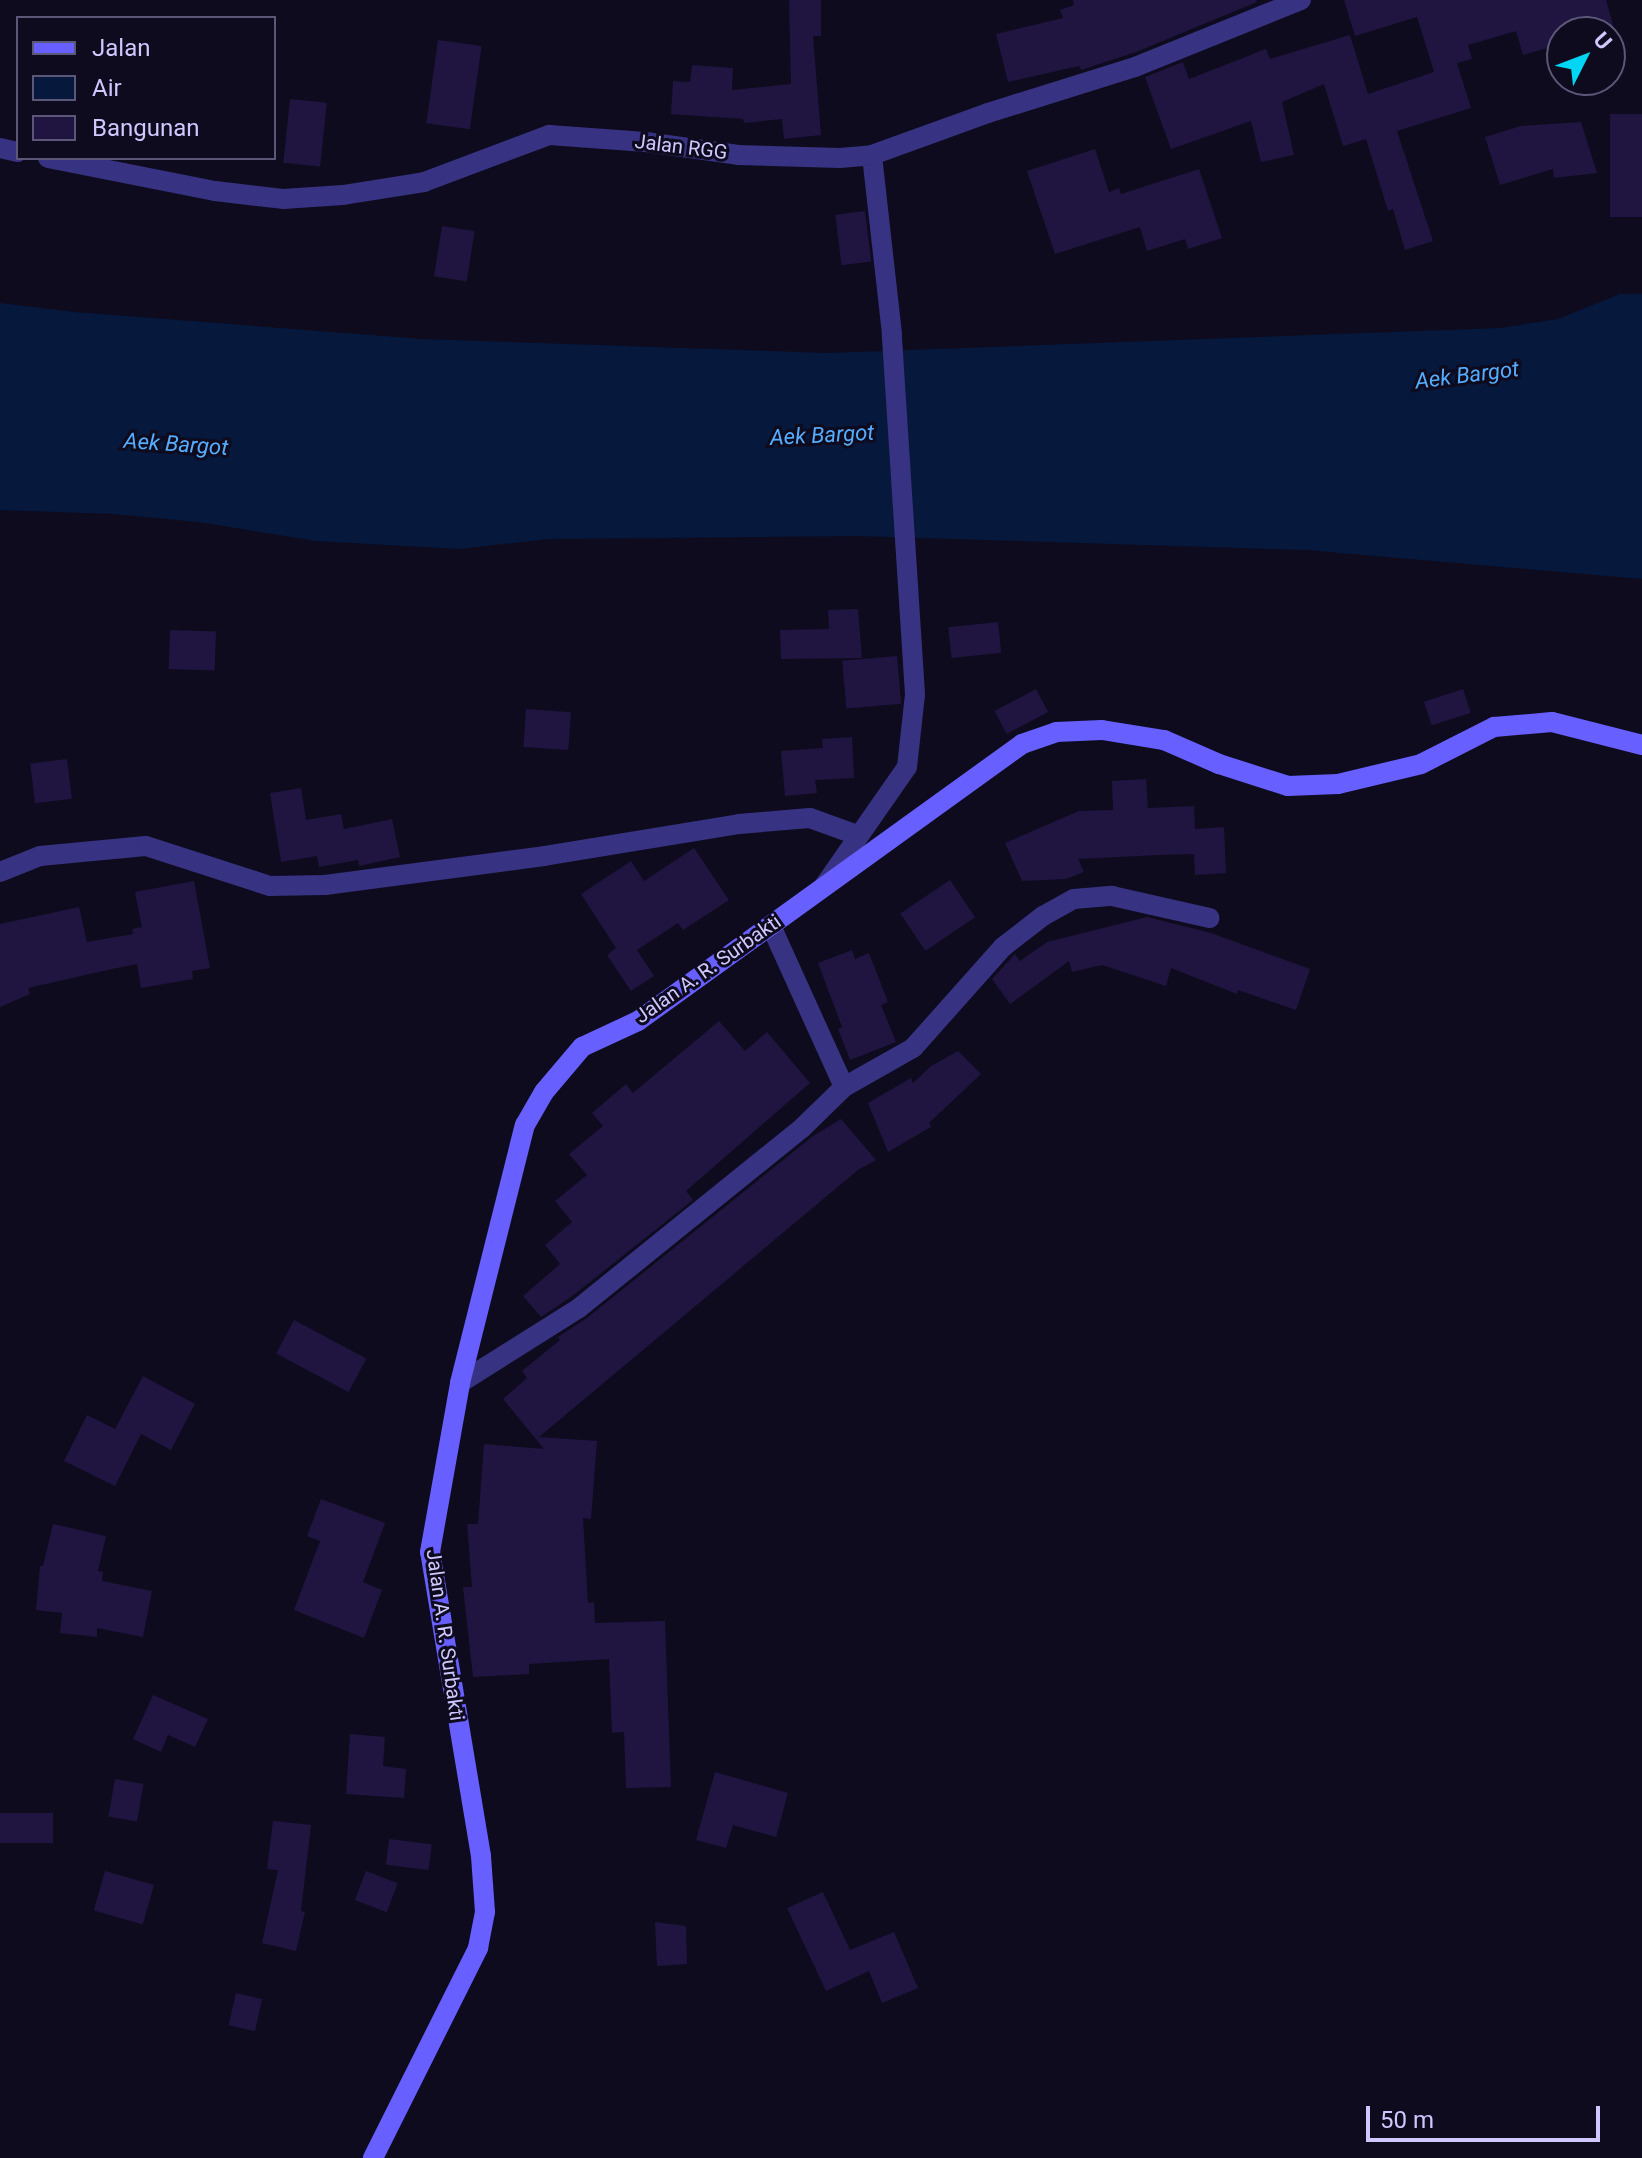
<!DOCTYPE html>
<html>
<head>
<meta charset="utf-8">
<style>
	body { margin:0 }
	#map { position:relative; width:1642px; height:2158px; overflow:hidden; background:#0e0b1e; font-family:Roboto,sans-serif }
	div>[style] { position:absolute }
	.water>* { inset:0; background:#06183c }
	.building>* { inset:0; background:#1f1540; transform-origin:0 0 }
	.minor>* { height:20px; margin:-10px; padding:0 10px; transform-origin:10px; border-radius:10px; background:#373281 }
	.tertiary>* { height:20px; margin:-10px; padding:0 10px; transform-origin:10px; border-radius:10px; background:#373281 }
	.secondary>* { height:20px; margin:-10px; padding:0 10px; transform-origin:10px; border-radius:10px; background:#675fff }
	span { translate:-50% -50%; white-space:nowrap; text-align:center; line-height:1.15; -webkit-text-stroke:6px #0e0b1e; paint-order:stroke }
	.street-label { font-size:20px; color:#cfc8ff }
	.water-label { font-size:22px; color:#56adff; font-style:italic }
	.legend { position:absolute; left:16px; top:16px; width:260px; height:144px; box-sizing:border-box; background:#0e0b1e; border:2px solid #5b5778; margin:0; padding:10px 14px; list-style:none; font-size:24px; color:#cfc8ff }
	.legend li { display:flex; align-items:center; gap:16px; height:40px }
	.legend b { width:40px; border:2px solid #5b5778 }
	.north { position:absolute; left:1546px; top:16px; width:80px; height:80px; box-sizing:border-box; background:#0e0b1e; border:2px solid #5b5778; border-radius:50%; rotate:48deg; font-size:22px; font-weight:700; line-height:32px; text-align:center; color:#cfc8ff }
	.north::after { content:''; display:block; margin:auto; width:28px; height:36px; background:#00d5f3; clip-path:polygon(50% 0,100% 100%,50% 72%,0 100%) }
	.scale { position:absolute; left:1366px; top:2106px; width:234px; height:36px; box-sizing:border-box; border:4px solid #cfc8ff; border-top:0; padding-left:10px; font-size:24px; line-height:28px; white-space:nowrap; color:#cfc8ff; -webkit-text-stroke:6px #0e0b1e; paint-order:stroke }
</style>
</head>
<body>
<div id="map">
	<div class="water">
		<i style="clip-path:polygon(1620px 294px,1642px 294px,1642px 579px,1306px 550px,857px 536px,548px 539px,459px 549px,316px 541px,198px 522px,113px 514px,0 510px,0 303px,74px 312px,422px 339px,828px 353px,1501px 328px,1558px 319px)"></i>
	</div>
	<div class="building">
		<i style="clip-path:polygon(789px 0,821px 0,821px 36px,813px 36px,821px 135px,784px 139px,782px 119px,744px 123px,743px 119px,671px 114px,673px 81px,690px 82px,692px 65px,733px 68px,732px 90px,791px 84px)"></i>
		<i style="clip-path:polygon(1073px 0,1256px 0,1257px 2px,1136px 52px,1081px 70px,1079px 66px,1008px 82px,996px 34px,1063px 18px,1060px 10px,1074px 5px)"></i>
		<i style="clip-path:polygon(1344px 0,1606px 0,1615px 32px,1554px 32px,1558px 45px,1523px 55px,1516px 31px,1468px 45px,1472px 59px,1457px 63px,1471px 108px,1397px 131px,1433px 241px,1405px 250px,1393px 209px,1388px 211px,1366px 139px,1343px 146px,1324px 84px,1282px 102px,1294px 155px,1261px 162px,1251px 121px,1171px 149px,1145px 77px,1183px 62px,1189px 79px,1266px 49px,1270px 59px,1350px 35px,1368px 94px,1434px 72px,1417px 17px,1355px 36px)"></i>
		<i style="left:438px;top:40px;width:44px;height:84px;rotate:8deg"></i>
		<i style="left:290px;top:99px;width:37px;height:64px;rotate:6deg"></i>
		<i style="left:1642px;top:114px;width:103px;height:32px;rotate:90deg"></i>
		<i style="clip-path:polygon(1581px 122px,1597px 173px,1554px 178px,1553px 169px,1500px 185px,1485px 137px,1521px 126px)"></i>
		<i style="clip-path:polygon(1095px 149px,1109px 192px,1119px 188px,1121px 194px,1199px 169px,1222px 238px,1188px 249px,1185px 239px,1147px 251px,1140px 227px,1055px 254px,1027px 171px)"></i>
		<i style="left:865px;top:211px;width:51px;height:30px;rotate:83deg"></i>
		<i style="left:442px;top:226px;width:33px;height:51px;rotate:9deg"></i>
		<i style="clip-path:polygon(858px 609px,862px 658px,781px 659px,780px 630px,829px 629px,828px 610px)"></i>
		<i style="left:998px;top:622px;width:31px;height:50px;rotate:84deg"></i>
		<i style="left:170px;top:630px;width:46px;height:39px;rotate:2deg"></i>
		<i style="left:897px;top:656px;width:48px;height:55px;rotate:85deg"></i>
		<i style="left:1036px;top:689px;width:26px;height:47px;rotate:62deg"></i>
		<i style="left:1463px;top:689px;width:25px;height:41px;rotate:72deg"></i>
		<i style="left:526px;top:709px;width:45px;height:38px;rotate:4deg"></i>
		<i style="clip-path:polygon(852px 737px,854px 778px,815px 780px,817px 793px,785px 796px,781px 751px,823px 748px,822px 739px)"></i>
		<i style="left:67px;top:759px;width:40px;height:37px;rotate:83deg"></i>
		<i style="clip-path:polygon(1146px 779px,1148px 808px,1194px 806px,1195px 829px,1224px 827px,1226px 873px,1195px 875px,1194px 854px,1159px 855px,1078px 859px,1084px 872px,1066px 879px,1022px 881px,1005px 843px,1079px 811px,1113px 810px,1112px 781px)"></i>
		<i style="clip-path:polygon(301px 788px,306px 820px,341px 814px,344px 829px,392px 819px,400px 857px,359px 866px,358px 860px,319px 867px,317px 856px,281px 862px,270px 793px)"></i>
		<i style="clip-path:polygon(694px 848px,729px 900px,683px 930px,678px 923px,637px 950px,654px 976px,631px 991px,607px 955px,616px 948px,581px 894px,631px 861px,644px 881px)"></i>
		<i style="left:950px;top:880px;width:45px;height:60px;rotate:56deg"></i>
		<i style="clip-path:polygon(194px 881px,210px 968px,192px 971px,193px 979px,141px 988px,137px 964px,112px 969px,28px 988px,30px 994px,0 1007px,0 924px,79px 907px,87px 942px,133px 934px,132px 929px,142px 927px,135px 892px)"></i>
		<i style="clip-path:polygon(1147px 917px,1211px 933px,1310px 969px,1296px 1010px,1238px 990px,1237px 994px,1171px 968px,1166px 986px,1102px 965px,1072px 972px,1069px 961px,1010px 1004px,992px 979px,1015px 954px,1020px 961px,1047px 942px)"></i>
		<i style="clip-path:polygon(852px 950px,855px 959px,869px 953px,888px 1002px,881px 1005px,896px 1042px,850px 1060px,838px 1029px,842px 1027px,818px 963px)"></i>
		<i style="clip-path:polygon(719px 1021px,745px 1051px,767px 1032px,810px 1083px,686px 1191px,693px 1200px,571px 1297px,541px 1317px,523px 1296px,560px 1264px,545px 1245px,572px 1222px,555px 1201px,587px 1175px,569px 1154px,603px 1126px,592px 1113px,626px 1084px,633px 1093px)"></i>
		<i style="clip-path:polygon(958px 1051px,981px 1074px,929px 1123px,931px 1127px,888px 1152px,868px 1103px,911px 1078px,913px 1083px,931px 1066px)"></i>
		<i style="clip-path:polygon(841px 1119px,876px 1160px,858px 1170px,539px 1437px,597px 1441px,591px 1519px,583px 1518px,588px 1603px,594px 1602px,595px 1623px,665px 1621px,671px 1787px,626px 1788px,624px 1732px,612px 1733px,609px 1659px,529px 1664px,529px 1674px,473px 1677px,463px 1587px,472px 1587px,467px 1524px,478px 1524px,484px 1444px,544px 1449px,503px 1399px,527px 1378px,522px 1371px,560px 1340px,558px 1337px,587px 1318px,813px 1136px)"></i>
		<i style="left:294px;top:1320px;width:82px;height:38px;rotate:28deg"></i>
		<i style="clip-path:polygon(143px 1376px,195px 1404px,171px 1450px,141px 1434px,115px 1486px,64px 1461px,87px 1415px,115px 1429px)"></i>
		<i style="clip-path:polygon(321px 1499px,385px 1523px,363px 1582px,382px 1590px,364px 1638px,294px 1610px,320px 1541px,307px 1536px)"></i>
		<i style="clip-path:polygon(53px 1524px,106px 1536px,98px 1571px,103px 1572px,102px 1581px,152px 1591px,143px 1637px,97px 1628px,97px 1637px,60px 1633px,62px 1613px,36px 1610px,40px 1566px,43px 1566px)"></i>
		<i style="clip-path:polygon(153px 1695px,208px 1719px,195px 1747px,168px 1735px,161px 1752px,133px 1739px)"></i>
		<i style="clip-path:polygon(350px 1734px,385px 1737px,383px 1766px,406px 1769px,404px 1798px,346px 1794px)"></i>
		<i style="clip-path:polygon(715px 1772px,788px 1793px,776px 1837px,733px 1825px,726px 1848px,696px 1840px)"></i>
		<i style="left:115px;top:1779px;width:29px;height:38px;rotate:10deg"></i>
		<i style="left:0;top:1813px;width:53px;height:30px"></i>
		<i style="clip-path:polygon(273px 1821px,311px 1825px,301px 1911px,305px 1912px,296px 1951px,262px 1943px,278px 1870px,267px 1869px)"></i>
		<i style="left:389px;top:1839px;width:43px;height:26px;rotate:7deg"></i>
		<i style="left:105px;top:1871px;width:51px;height:41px;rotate:16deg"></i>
		<i style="left:366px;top:1871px;width:34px;height:31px;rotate:21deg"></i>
		<i style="clip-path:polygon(823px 1892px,850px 1950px,894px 1932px,918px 1988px,882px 2003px,869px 1971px,826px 1991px,787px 1908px)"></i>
		<i style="clip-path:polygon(655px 1922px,686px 1926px,687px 1964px,657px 1966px)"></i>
		<i style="left:236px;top:1993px;width:27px;height:33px;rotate:13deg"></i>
	</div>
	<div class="minor">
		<i style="left:0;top:872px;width:43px;rotate:-21.8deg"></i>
		<i style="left:40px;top:856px;width:106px;rotate:-5.4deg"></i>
		<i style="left:146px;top:846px;width:130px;rotate:17.9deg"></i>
		<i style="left:270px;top:886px;width:55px;rotate:-1deg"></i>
		<i style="left:325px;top:885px;width:221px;rotate:-7.5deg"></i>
		<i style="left:544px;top:856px;width:198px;rotate:-9.3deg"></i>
		<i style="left:739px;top:824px;width:71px;rotate:-4.8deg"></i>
		<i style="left:810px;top:818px;width:50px;rotate:19.9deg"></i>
		<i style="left:824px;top:886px;width:145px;rotate:-55.1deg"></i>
		<i style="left:907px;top:767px;width:73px;rotate:-83.7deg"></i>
		<i style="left:915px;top:694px;width:361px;rotate:-93.7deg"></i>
		<i style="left:892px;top:334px;width:180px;rotate:-96.4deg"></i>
		<i style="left:771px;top:926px;width:177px;rotate:65.6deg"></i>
		<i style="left:460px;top:1383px;width:141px;rotate:-32.2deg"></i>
		<i style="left:579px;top:1308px;width:287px;rotate:-38.9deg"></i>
		<i style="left:802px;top:1128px;width:59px;rotate:-44.3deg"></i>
		<i style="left:844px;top:1087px;width:79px;rotate:-29.5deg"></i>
		<i style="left:913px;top:1048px;width:135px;rotate:-48.3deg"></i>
		<i style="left:1003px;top:947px;width:51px;rotate:-37.8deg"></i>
		<i style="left:1043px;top:916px;width:35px;rotate:-29deg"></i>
		<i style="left:1074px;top:899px;width:38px;rotate:-5deg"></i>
		<i style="left:1112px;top:896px;width:100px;rotate:12.7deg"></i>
	</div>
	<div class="tertiary">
		<i style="left:0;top:148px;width:18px;rotate:13deg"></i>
		<i style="left:48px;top:158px;width:170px;rotate:11.2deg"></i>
		<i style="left:215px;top:191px;width:68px;rotate:6.7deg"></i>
		<i style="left:283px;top:199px;width:60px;rotate:-3.8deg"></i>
		<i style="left:343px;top:195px;width:82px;rotate:-9.1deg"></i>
		<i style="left:424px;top:182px;width:134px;rotate:-20.6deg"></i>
		<i style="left:549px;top:135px;width:97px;rotate:4.1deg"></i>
		<i style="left:646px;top:142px;width:93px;rotate:8deg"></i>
		<i style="left:738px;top:155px;width:102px;rotate:1.7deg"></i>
		<i style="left:840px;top:158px;width:32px;rotate:-5deg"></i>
		<i style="left:872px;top:155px;width:123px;rotate:-19.9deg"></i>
		<i style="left:988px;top:113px;width:154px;rotate:-17.4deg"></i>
		<i style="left:1135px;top:67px;width:179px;rotate:-22deg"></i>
	</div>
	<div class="secondary">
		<i style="left:373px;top:2158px;width:235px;rotate:-63.4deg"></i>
		<i style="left:478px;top:1948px;width:37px;rotate:-79deg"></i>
		<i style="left:485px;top:1912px;width:56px;rotate:-94.1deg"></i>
		<i style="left:481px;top:1856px;width:308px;rotate:-99.5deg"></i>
		<i style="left:430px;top:1552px;width:172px;rotate:-79.9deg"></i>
		<i style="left:460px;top:1383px;width:266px;rotate:-75.9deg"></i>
		<i style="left:525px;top:1125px;width:38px;rotate:-60deg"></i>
		<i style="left:544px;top:1092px;width:59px;rotate:-49.8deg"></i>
		<i style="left:582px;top:1047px;width:62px;rotate:-24.9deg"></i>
		<i style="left:638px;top:1021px;width:473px;rotate:-35.8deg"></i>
		<i style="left:1022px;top:744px;width:36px;rotate:-19deg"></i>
		<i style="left:1056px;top:732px;width:46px;rotate:-2.5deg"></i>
		<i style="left:1102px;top:730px;width:63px;rotate:9.2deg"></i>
		<i style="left:1164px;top:740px;width:60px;rotate:23.6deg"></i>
		<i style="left:1219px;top:764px;width:72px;rotate:17.7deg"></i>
		<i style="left:1288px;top:786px;width:50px;rotate:-2.3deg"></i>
		<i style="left:1338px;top:784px;width:85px;rotate:-13.5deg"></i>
		<i style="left:1421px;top:764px;width:82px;rotate:-26.9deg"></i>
		<i style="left:1494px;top:727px;width:58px;rotate:-4.9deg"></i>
		<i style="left:1552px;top:722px;width:93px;rotate:14.3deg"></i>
	</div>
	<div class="street-label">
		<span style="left:681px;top:147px;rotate:7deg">Jalan RGG</span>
		<span style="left:708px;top:969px;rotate:-35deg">Jalan A. R. Surbakti</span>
		<span style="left:445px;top:1635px;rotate:82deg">Jalan A. R. Surbakti</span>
	</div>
	<div class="water-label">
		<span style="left:1467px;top:375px;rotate:-7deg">Aek Bargot</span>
		<span style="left:822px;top:435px;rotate:-3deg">Aek Bargot</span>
		<span style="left:176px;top:444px;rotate:4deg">Aek Bargot</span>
	</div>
	<ul class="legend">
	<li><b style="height:10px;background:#675fff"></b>Jalan</li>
	<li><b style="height:22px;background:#06183c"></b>Air</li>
	<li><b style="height:22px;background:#1f1540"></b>Bangunan</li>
	</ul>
	<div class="north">U</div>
	<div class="scale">50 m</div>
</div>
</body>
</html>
